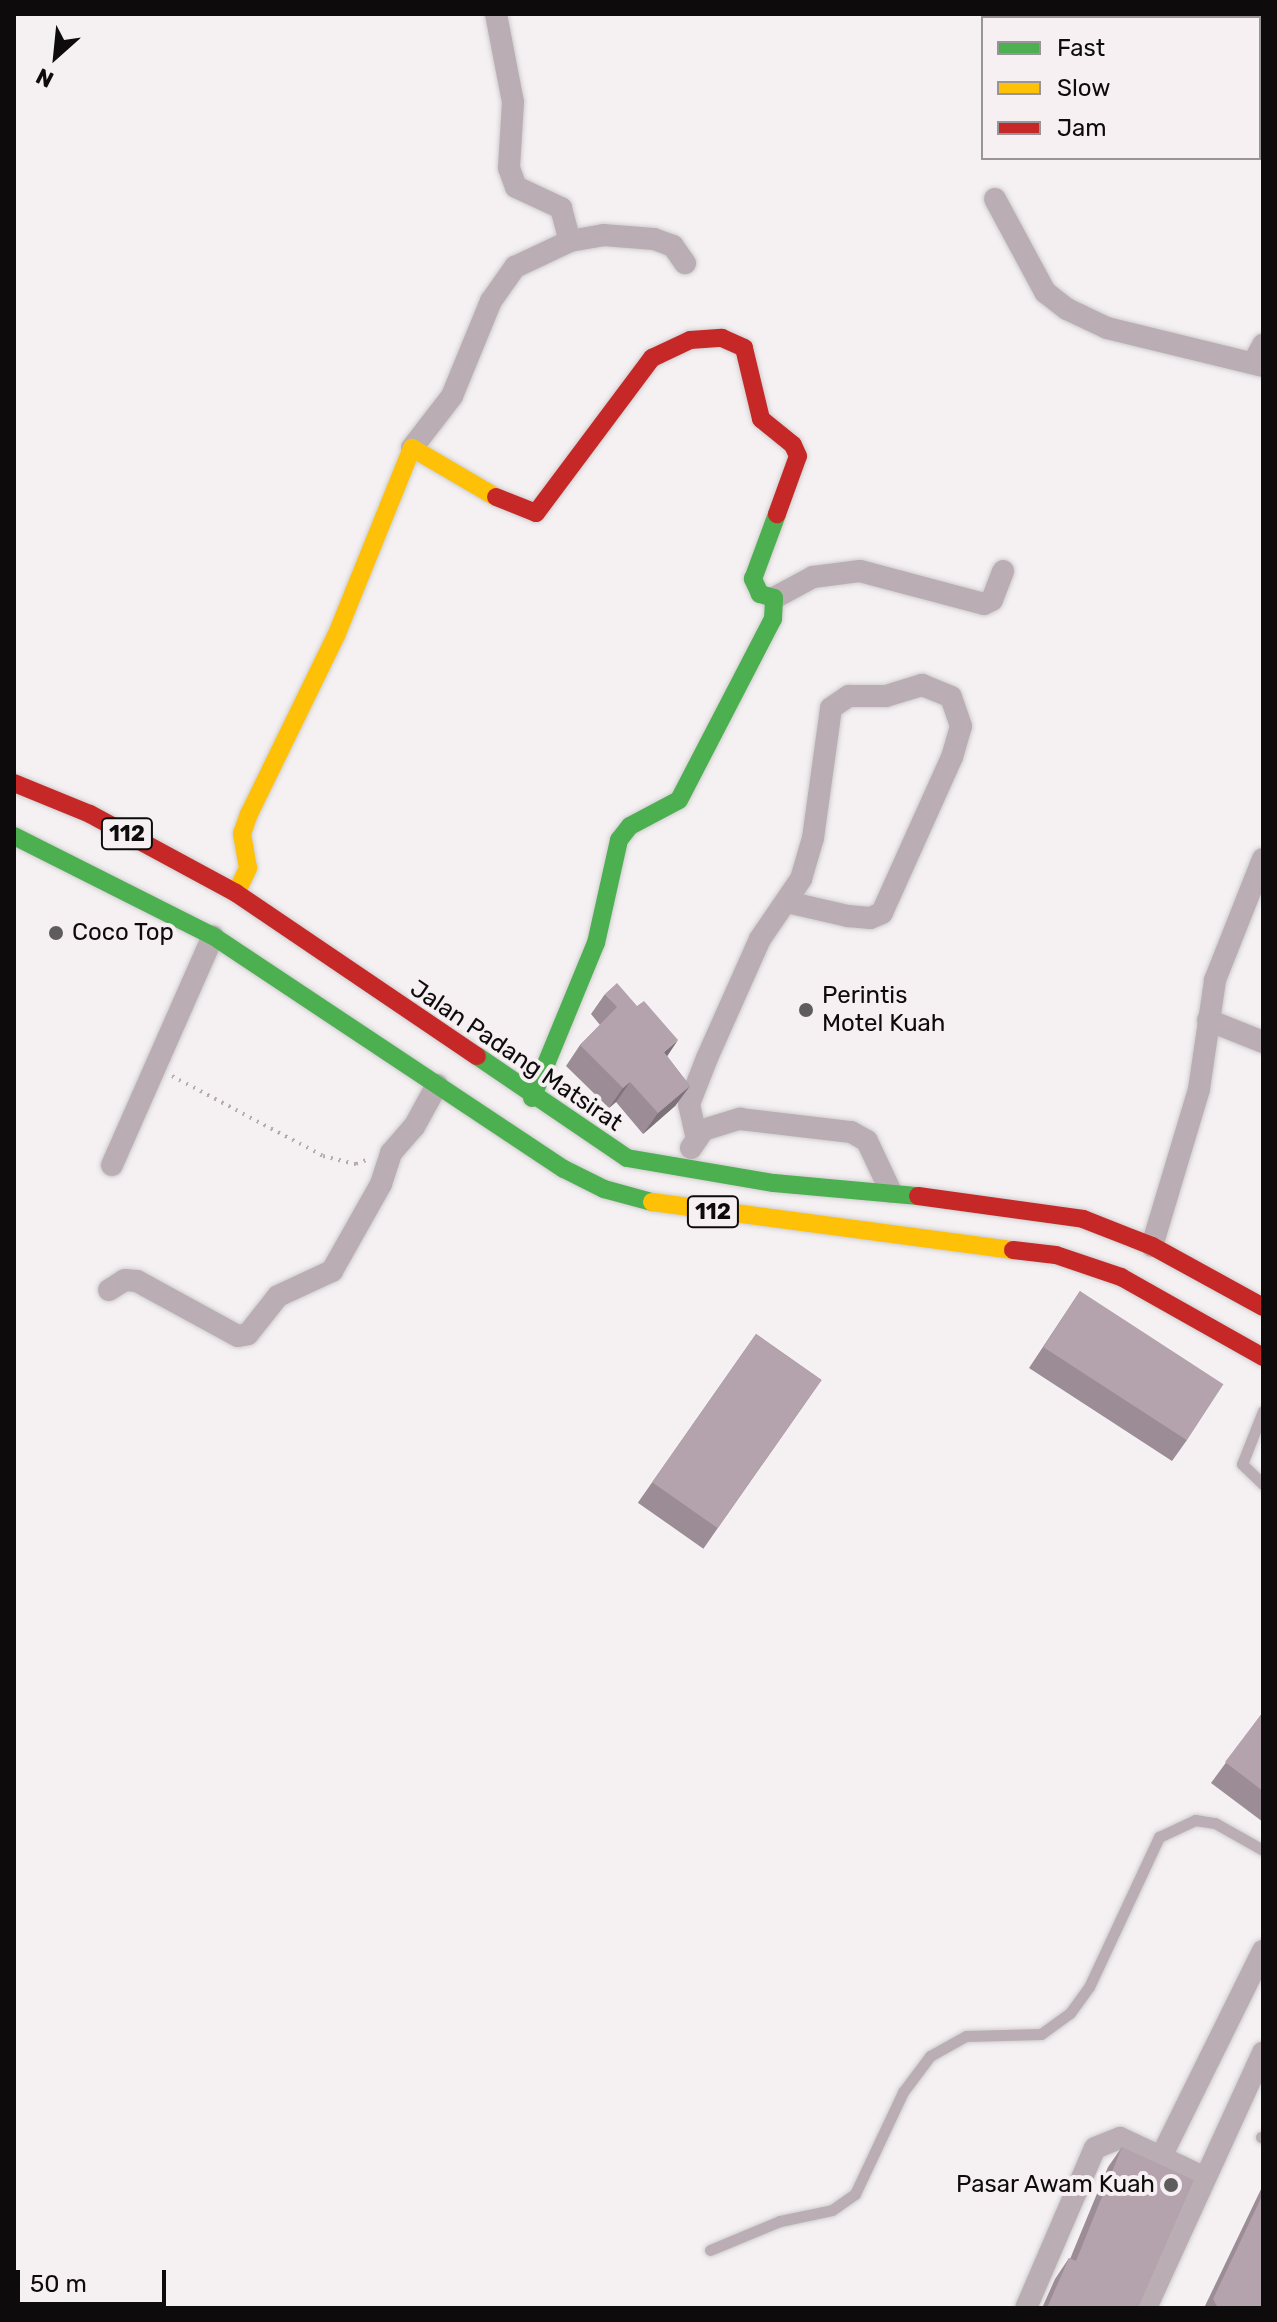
<!DOCTYPE html>
<html>
<head>
<meta charset="utf-8">
<style>
	body { margin:0 }
	#map { position:relative; width:1277px; height:2322px; overflow:hidden; background:#f5f1f3; font-family:Rubik,sans-serif }
	div>[style] { position:absolute }
	.path>* { height:4px; margin-top:-2px; transform-origin:0; background:repeating-linear-gradient(90deg,#b4acb1 0 2px,transparent 0 8px) }
	.roads { filter:drop-shadow(0 0 2px #cfcdce) drop-shadow(0 0 2px #cfcdce) }
	.lane>* { height:11px; margin:-5.5px; padding:0 5.5px; transform-origin:5.5px; border-radius:5.5px; background:#baaeb4 }
	.street>* { height:22px; margin:-11px; padding:0 11px; transform-origin:11px; border-radius:11px; background:#baaeb4 }
	.fast>* { height:18px; margin:-9px; padding:0 9px; transform-origin:9px; border-radius:9px; background:#4caf50 }
	.slow>* { height:18px; margin:-9px; padding:0 9px; transform-origin:9px; border-radius:9px; background:#ffc107 }
	.jam>* { height:18px; margin:-9px; padding:0 9px; transform-origin:9px; border-radius:9px; background:#c62828 }
	.wall>* { inset:0; background:#9b8c95; transform-origin:0 0 }
	.shaded-wall>* { inset:0; background:#7e7279 }
	.building>* { inset:0; background:#b4a3ad; transform-origin:0 0 }
	.dots>* { width:22px; height:22px; translate:-50% -50%; box-sizing:border-box; border:4px solid #f6f0f3; border-radius:50% }
	span { translate:-50% -50%; white-space:nowrap; text-align:center; line-height:1.15; -webkit-text-stroke:8px #f6f0f3; paint-order:stroke }
	.shield-label span { padding:2px 6px; background:#f6f0f3; border:2px solid; border-radius:6px; -webkit-text-stroke-width:0 }
	.shield-label { font-size:22px; color:#0d0b0c; font-weight:700 }
	.poi-label { font-size:24px; color:#0d0b0c }
	.left { translate:0 -50%; text-align:left }
	.right { translate:-100% -50%; text-align:right }
	.street-label { font-size:24px; color:#0d0b0c }
	.frame { position:absolute; inset:0; border:16px solid #0d0b0c; pointer-events:none }
	.legend { position:absolute; left:981px; top:16px; width:280px; height:144px; box-sizing:border-box; background:#f6f0f3; border:2px solid #999497; margin:0; padding:10px 14px; list-style:none; font-size:24px; color:#0d0b0c }
	.legend li { display:flex; align-items:center; gap:16px; height:40px }
	.legend b { width:40px; border:2px solid #999497 }
	.north { position:absolute; left:16px; top:16px; width:80px; height:80px; -webkit-text-stroke:6px #f6f0f3; paint-order:stroke; rotate:207deg; font-size:22px; font-weight:700; line-height:32px; text-align:center; color:#0d0b0c }
	.north::after { content:''; display:block; margin:auto; width:28px; height:36px; background:#0d0b0c; clip-path:polygon(50% 0,100% 100%,50% 72%,0 100%) }
	.scale { position:absolute; left:16px; top:2270px; width:150px; height:36px; box-sizing:border-box; border:4px solid #0d0b0c; border-top:0; padding-left:10px; font-size:24px; line-height:28px; white-space:nowrap; color:#0d0b0c; -webkit-text-stroke:6px #f6f0f3; paint-order:stroke }
</style>
</head>
<body>
<div id="map">
	<div class="path">
		<i style="left:172px;top:1076px;width:171px;rotate:27.9deg"></i>
		<i style="left:323px;top:1156px;width:34px;rotate:14deg"></i>
		<i style="left:356px;top:1164px;width:14px;rotate:-21deg"></i>
	</div>
	<div class="roads">
		<div class="lane">
			<i style="left:1263px;top:1411px;width:57px;rotate:111.6deg"></i>
			<i style="left:1242px;top:1464px;width:29px;rotate:44deg"></i>
			<i style="left:1261px;top:2137px;width:2px;rotate:27deg"></i>
			<i style="left:710px;top:2250px;width:76px;rotate:-22.5deg"></i>
			<i style="left:780px;top:2221px;width:53px;rotate:-11.9deg"></i>
			<i style="left:832px;top:2210px;width:28px;rotate:-35deg"></i>
			<i style="left:855px;top:2194px;width:113px;rotate:-64.8deg"></i>
			<i style="left:903px;top:2092px;width:45px;rotate:-53.1deg"></i>
			<i style="left:930px;top:2056px;width:41px;rotate:-29.1deg"></i>
			<i style="left:966px;top:2036px;width:75px;rotate:-1.5deg"></i>
			<i style="left:1041px;top:2034px;width:36px;rotate:-36deg"></i>
			<i style="left:1070px;top:2013px;width:32px;rotate:-54deg"></i>
			<i style="left:1089px;top:1987px;width:166px;rotate:-65deg"></i>
			<i style="left:1159px;top:1837px;width:40px;rotate:-25deg"></i>
			<i style="left:1195px;top:1820px;width:20px;rotate:9deg"></i>
			<i style="left:1215px;top:1823px;width:55px;rotate:29.4deg"></i>
		</div>
		<div class="street">
			<i style="left:496px;top:14px;width:90px;rotate:79.1deg"></i>
			<i style="left:513px;top:102px;width:66px;rotate:93.5deg"></i>
			<i style="left:509px;top:168px;width:20px;rotate:70deg"></i>
			<i style="left:516px;top:187px;width:50px;rotate:25deg"></i>
			<i style="left:561px;top:208px;width:34px;rotate:75deg"></i>
			<i style="left:995px;top:199px;width:106px;rotate:61.7deg"></i>
			<i style="left:1045px;top:292px;width:28px;rotate:38deg"></i>
			<i style="left:1067px;top:309px;width:44px;rotate:25.4deg"></i>
			<i style="left:1107px;top:328px;width:161px;rotate:13.7deg"></i>
			<i style="left:1253px;top:363px;width:21px;rotate:-61deg"></i>
			<i style="left:412px;top:448px;width:66px;rotate:-52.4deg"></i>
			<i style="left:452px;top:396px;width:103px;rotate:-67.7deg"></i>
			<i style="left:491px;top:301px;width:42px;rotate:-54.8deg"></i>
			<i style="left:515px;top:267px;width:61px;rotate:-25.3deg"></i>
			<i style="left:570px;top:241px;width:34px;rotate:-10deg"></i>
			<i style="left:603px;top:235px;width:51px;rotate:4.5deg"></i>
			<i style="left:654px;top:239px;width:20px;rotate:20deg"></i>
			<i style="left:673px;top:246px;width:21px;rotate:55deg"></i>
			<i style="left:774px;top:598px;width:44px;rotate:-28.3deg"></i>
			<i style="left:813px;top:577px;width:47px;rotate:-7.3deg"></i>
			<i style="left:860px;top:571px;width:128px;rotate:14.9deg"></i>
			<i style="left:984px;top:604px;width:9px;rotate:-27deg"></i>
			<i style="left:992px;top:600px;width:31px;rotate:-69deg"></i>
			<i style="left:1208px;top:1020px;width:59px;rotate:21.8deg"></i>
			<i style="left:697px;top:1139px;width:36px;rotate:-103deg"></i>
			<i style="left:689px;top:1104px;width:49px;rotate:-68.6deg"></i>
			<i style="left:707px;top:1058px;width:130px;rotate:-66deg"></i>
			<i style="left:760px;top:939px;width:73px;rotate:-55.7deg"></i>
			<i style="left:801px;top:879px;width:43px;rotate:-73.7deg"></i>
			<i style="left:813px;top:838px;width:131px;rotate:-82.1deg"></i>
			<i style="left:831px;top:708px;width:22px;rotate:-34deg"></i>
			<i style="left:849px;top:696px;width:37px"></i>
			<i style="left:886px;top:696px;width:38px;rotate:-17deg"></i>
			<i style="left:922px;top:685px;width:31px;rotate:22deg"></i>
			<i style="left:951px;top:697px;width:31px;rotate:71deg"></i>
			<i style="left:961px;top:726px;width:32px;rotate:106deg"></i>
			<i style="left:952px;top:757px;width:171px;rotate:114.2deg"></i>
			<i style="left:882px;top:913px;width:13px;rotate:157deg"></i>
			<i style="left:870px;top:918px;width:22px;rotate:-175deg"></i>
			<i style="left:848px;top:916px;width:63px;rotate:-167.1deg"></i>
			<i style="left:691px;top:1148px;width:22px;rotate:-56deg"></i>
			<i style="left:703px;top:1130px;width:39px;rotate:-17deg"></i>
			<i style="left:740px;top:1119px;width:112px;rotate:6.7deg"></i>
			<i style="left:851px;top:1132px;width:18px;rotate:29deg"></i>
			<i style="left:867px;top:1141px;width:56px;rotate:64.8deg"></i>
			<i style="left:112px;top:1165px;width:250px;rotate:-66.2deg"></i>
			<i style="left:1152px;top:1246px;width:164px;rotate:-73.3deg"></i>
			<i style="left:1199px;top:1089px;width:110px;rotate:-81.6deg"></i>
			<i style="left:1215px;top:980px;width:130px;rotate:-68.4deg"></i>
			<i style="left:109px;top:1290px;width:19px;rotate:-32deg"></i>
			<i style="left:125px;top:1280px;width:12px;rotate:5deg"></i>
			<i style="left:137px;top:1281px;width:115px;rotate:28.6deg"></i>
			<i style="left:238px;top:1336px;width:10px;rotate:-11deg"></i>
			<i style="left:248px;top:1334px;width:48px;rotate:-51.7deg"></i>
			<i style="left:278px;top:1296px;width:60px;rotate:-24.8deg"></i>
			<i style="left:332px;top:1271px;width:100px;rotate:-60.6deg"></i>
			<i style="left:381px;top:1184px;width:33px;rotate:-72deg"></i>
			<i style="left:391px;top:1153px;width:35px;rotate:-49deg"></i>
			<i style="left:414px;top:1127px;width:48px;rotate:-61.3deg"></i>
			<i style="left:1205px;top:2178px;width:49px;rotate:-154.5deg"></i>
			<i style="left:1161px;top:2157px;width:230px;rotate:-63.7deg"></i>
			<i style="left:1026px;top:2308px;width:174px;rotate:-66.7deg"></i>
			<i style="left:1095px;top:2148px;width:27px;rotate:-22deg"></i>
			<i style="left:1120px;top:2138px;width:45px;rotate:24.9deg"></i>
			<i style="left:1146px;top:2308px;width:281px;rotate:-65.4deg"></i>
		</div>
		<div class="fast">
			<i style="left:14px;top:836px;width:223px;rotate:26.7deg"></i>
			<i style="left:213px;top:936px;width:421px;rotate:33.6deg"></i>
			<i style="left:564px;top:1169px;width:45px;rotate:26.6deg"></i>
			<i style="left:604px;top:1189px;width:50px;rotate:15.2deg"></i>
			<i style="left:477px;top:1056px;width:181px;rotate:34.2deg"></i>
			<i style="left:627px;top:1158px;width:149px;rotate:9.7deg"></i>
			<i style="left:774px;top:1183px;width:145px;rotate:5.2deg"></i>
			<i style="left:532px;top:1098px;width:168px;rotate:-67.6deg"></i>
			<i style="left:596px;top:943px;width:106px;rotate:-77.4deg"></i>
			<i style="left:619px;top:840px;width:18px;rotate:-52deg"></i>
			<i style="left:630px;top:826px;width:55px;rotate:-28deg"></i>
			<i style="left:679px;top:800px;width:204px;rotate:-62.6deg"></i>
			<i style="left:773px;top:619px;width:21px;rotate:-87deg"></i>
			<i style="left:774px;top:598px;width:15px;rotate:-164deg"></i>
			<i style="left:760px;top:594px;width:17px;rotate:-115deg"></i>
			<i style="left:753px;top:579px;width:69px;rotate:-69.7deg"></i>
		</div>
		<div class="slow">
			<i style="left:236px;top:893px;width:28px;rotate:-64deg"></i>
			<i style="left:248px;top:868px;width:35px;rotate:-100deg"></i>
			<i style="left:242px;top:834px;width:21px;rotate:-71deg"></i>
			<i style="left:249px;top:814px;width:198px;rotate:-64deg"></i>
			<i style="left:336px;top:636px;width:203px;rotate:-68deg"></i>
			<i style="left:412px;top:448px;width:97px;rotate:30.3deg"></i>
			<i style="left:652px;top:1202px;width:364px;rotate:7.6deg"></i>
		</div>
		<div class="jam">
			<i style="left:496px;top:497px;width:43px;rotate:21.8deg"></i>
			<i style="left:536px;top:513px;width:194px;rotate:-53.2deg"></i>
			<i style="left:652px;top:358px;width:42px;rotate:-25.3deg"></i>
			<i style="left:690px;top:340px;width:32px;rotate:-4deg"></i>
			<i style="left:722px;top:338px;width:24px;rotate:24deg"></i>
			<i style="left:744px;top:348px;width:73px;rotate:76.5deg"></i>
			<i style="left:761px;top:419px;width:41px;rotate:39.1deg"></i>
			<i style="left:793px;top:445px;width:12px;rotate:66deg"></i>
			<i style="left:798px;top:456px;width:62px;rotate:109.9deg"></i>
			<i style="left:14px;top:783px;width:82px;rotate:22.2deg"></i>
			<i style="left:90px;top:814px;width:166px;rotate:28.4deg"></i>
			<i style="left:236px;top:893px;width:291px;rotate:34.1deg"></i>
			<i style="left:918px;top:1196px;width:167px;rotate:7.9deg"></i>
			<i style="left:1083px;top:1219px;width:74px;rotate:21.4deg"></i>
			<i style="left:1152px;top:1246px;width:127px;rotate:28.8deg"></i>
			<i style="left:1013px;top:1250px;width:43px;rotate:6.6deg"></i>
			<i style="left:1056px;top:1255px;width:69px;rotate:18.7deg"></i>
			<i style="left:1121px;top:1277px;width:163px;rotate:29.4deg"></i>
		</div>
	</div>
	<div class="wall">
		<i style="clip-path:polygon(605px 994px,667px 1056px,690px 1086px,675px 1106px,643px 1134px,616px 1102px,609px 1108px,566px 1066px,580px 1045px,600px 1025px,591px 1014px)"></i>
		<i style="clip-path:polygon(1080px 1291px,1187px 1440px,1172px 1461px,1029px 1368px)"></i>
		<i style="left:756px;top:1334px;width:80px;height:206px;rotate:35deg"></i>
		<i style="clip-path:polygon(1263px 1712px,1263px 1822px,1211px 1783px)"></i>
		<i style="clip-path:polygon(1122px 2147px,1138px 2308px,1042px 2308px,1055px 2279px,1069px 2258px,1070px 2259px,1108px 2167px)"></i>
		<i style="clip-path:polygon(1263px 2185px,1263px 2308px,1204px 2308px)"></i>
	</div>
	<div class="shaded-wall">
		<i style="clip-path:polygon(678px 1040px,664px 1061px,664px 1052px)"></i>
		<i style="clip-path:polygon(630px 1082px,616px 1102px,609px 1108px,623px 1088px)"></i>
		<i style="clip-path:polygon(690px 1086px,675px 1106px,643px 1134px,658px 1113px)"></i>
	</div>
	<div class="building">
		<i style="clip-path:polygon(617px 983px,637px 1006px,644px 1001px,678px 1040px,664px 1052px,690px 1086px,658px 1113px,630px 1082px,623px 1088px,580px 1045px,617px 1007px,605px 994px)"></i>
		<i style="left:1080px;top:1291px;width:171px;height:67px;rotate:33deg"></i>
		<i style="left:756px;top:1334px;width:80px;height:181px;rotate:35deg"></i>
		<i style="clip-path:polygon(1263px 1712px,1263px 1791px,1225px 1762px)"></i>
		<i style="clip-path:polygon(1122px 2147px,1194px 2180px,1138px 2308px,1047px 2308px,1069px 2258px,1076px 2261px)"></i>
		<i style="clip-path:polygon(1263px 2194px,1263px 2308px,1218px 2308px,1213px 2299px)"></i>
	</div>
	<div class="dots">
		<i style="left:56px;top:933px;background:#5e5c5d"></i>
		<i style="left:806px;top:1010px;background:#5e5c5d"></i>
		<i style="left:1171px;top:2185px;background:#5e5c5d"></i>
	</div>
	<div class="shield-label">
		<span style="left:127px;top:834px">112</span>
		<span style="left:713px;top:1212px">112</span>
	</div>
	<div class="poi-label">
		<span class="left" style="left:72px;top:933px">Coco Top</span>
		<span class="left" style="left:822px;top:1010px">Perintis<br>Motel Kuah</span>
		<span class="right" style="left:1155px;top:2185px">Pasar Awam Kuah</span>
	</div>
	<div class="street-label">
		<span style="left:516px;top:1056px;rotate:34deg">Jalan Padang Matsirat</span>
	</div>
	<div class="frame"></div>
	<ul class="legend">
	<li><b style="height:10px;background:#4caf50"></b>Fast</li>
	<li><b style="height:10px;background:#ffc107"></b>Slow</li>
	<li><b style="height:10px;background:#c62828"></b>Jam</li>
	</ul>
	<div class="north">N</div>
	<div class="scale">50 m</div>
</div>
</body>
</html>
